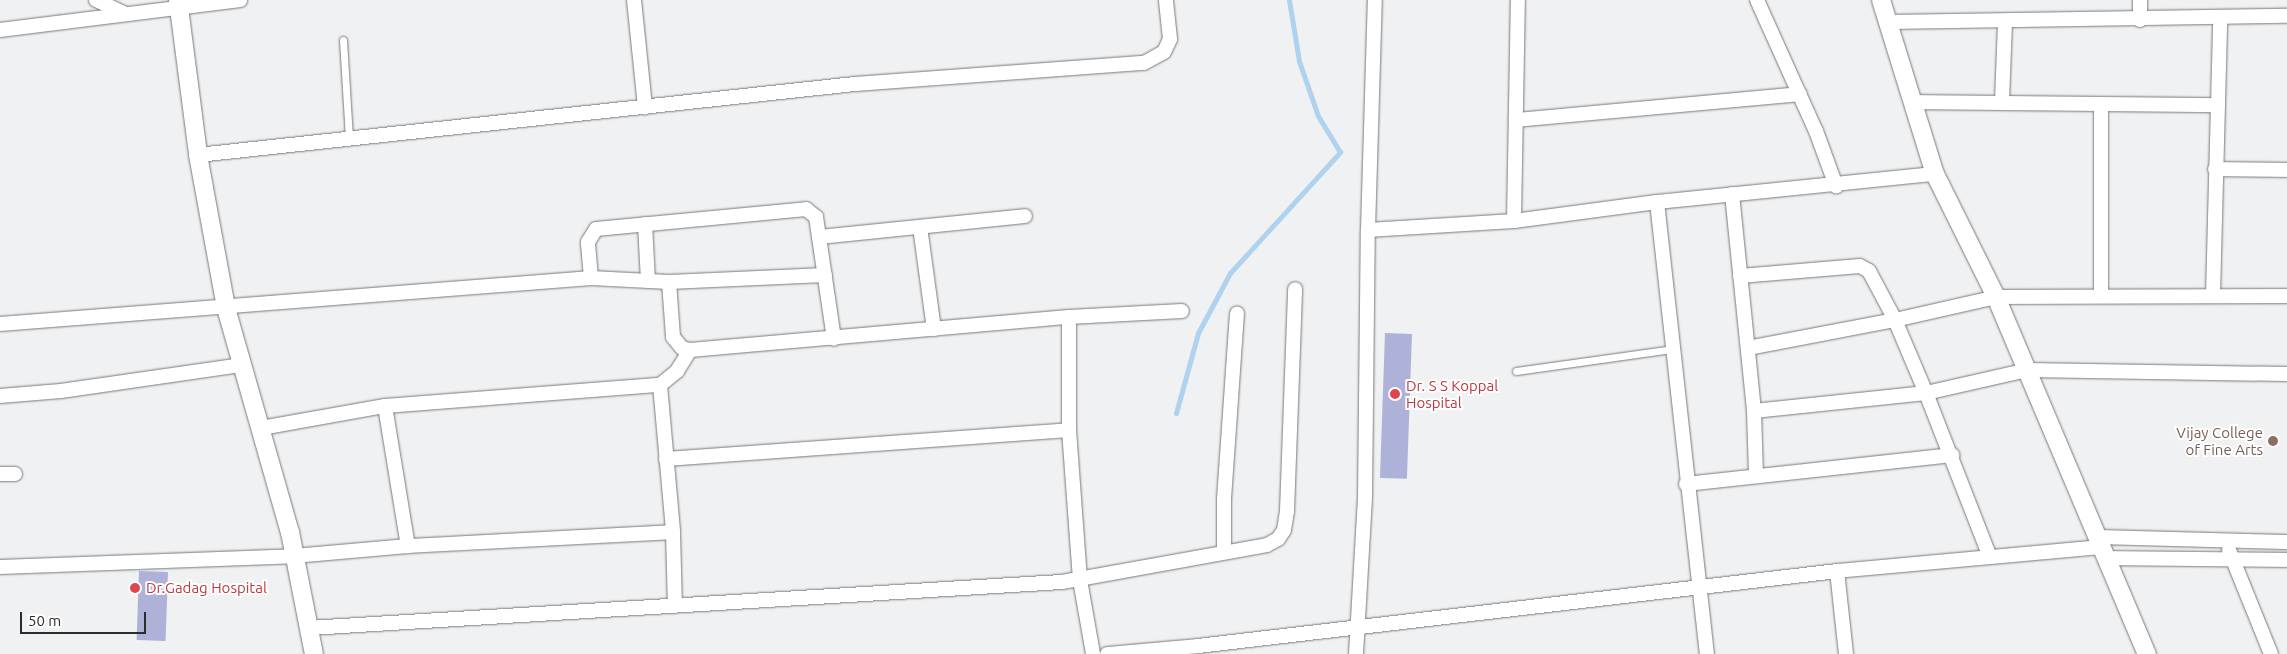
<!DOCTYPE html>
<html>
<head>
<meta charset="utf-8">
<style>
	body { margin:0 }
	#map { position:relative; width:2287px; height:654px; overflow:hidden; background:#f0f1f3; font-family:Ubuntu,sans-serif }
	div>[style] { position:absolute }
	.stream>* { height:5px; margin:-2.5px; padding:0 2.5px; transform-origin:2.5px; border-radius:2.5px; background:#afd2ee }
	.building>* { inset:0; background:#afb2d8; transform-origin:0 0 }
	.roads { filter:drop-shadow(0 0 1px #77787a) drop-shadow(0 0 1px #77787a) }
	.service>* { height:7px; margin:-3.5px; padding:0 3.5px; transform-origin:3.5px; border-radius:3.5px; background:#fff }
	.minor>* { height:14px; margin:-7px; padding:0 7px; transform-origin:7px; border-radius:7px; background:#fff }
	.tertiary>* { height:18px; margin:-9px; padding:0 9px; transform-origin:9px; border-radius:9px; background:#fff }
	.dots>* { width:14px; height:14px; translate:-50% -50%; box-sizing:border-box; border:2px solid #fff; border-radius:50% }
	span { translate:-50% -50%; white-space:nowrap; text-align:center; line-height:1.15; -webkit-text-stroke:4px #fff; paint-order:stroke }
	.health-label { font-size:15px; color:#be3a42 }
	.left { translate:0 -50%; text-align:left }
	.education-label { font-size:15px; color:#785e54 }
	.right { translate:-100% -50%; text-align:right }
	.scale { position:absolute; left:20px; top:612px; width:126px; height:22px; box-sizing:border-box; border:2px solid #2b2c2c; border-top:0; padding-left:6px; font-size:15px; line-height:18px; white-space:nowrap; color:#2b2c2c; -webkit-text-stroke:4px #fff; paint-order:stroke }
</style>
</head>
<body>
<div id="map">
	<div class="stream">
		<i style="left:1176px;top:413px;width:83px;rotate:-74.6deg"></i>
		<i style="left:1198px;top:333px;width:68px;rotate:-61.9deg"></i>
		<i style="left:1230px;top:273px;width:164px;rotate:-47.7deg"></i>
		<i style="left:1340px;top:152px;width:42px;rotate:-121.4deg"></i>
		<i style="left:1318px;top:116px;width:58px;rotate:-109.1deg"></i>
		<i style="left:1299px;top:61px;width:62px;rotate:-99.3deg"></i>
	</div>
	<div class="building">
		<i style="left:1385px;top:333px;width:27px;height:145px;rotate:2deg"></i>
		<i style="left:139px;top:571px;width:29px;height:69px;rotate:2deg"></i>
	</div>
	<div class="roads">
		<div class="service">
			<i style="left:343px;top:40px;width:99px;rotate:86.5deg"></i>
			<i style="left:1516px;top:371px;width:159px;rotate:-8deg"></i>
		</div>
		<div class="minor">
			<i style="left:96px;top:0;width:29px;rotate:25deg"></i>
			<i style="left:634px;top:0;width:108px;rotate:84.1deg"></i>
			<i style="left:1757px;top:0;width:144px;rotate:65.8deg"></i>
			<i style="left:1816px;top:131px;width:59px;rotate:70deg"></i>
			<i style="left:2140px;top:0;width:20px;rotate:90deg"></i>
			<i style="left:1888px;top:22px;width:399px;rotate:-0.9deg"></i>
			<i style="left:0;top:30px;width:242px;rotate:-7.1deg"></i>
			<i style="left:2002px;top:101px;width:79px;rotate:-87.8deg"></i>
			<i style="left:1913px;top:102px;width:304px;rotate:0.6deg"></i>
			<i style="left:1516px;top:120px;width:285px;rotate:-5.2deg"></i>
			<i style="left:198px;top:155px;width:661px;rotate:-6.17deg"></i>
			<i style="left:855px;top:84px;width:290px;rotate:-4.2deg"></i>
			<i style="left:1144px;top:63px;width:23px;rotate:-29deg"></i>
			<i style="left:1164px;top:52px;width:14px;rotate:-65deg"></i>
			<i style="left:1170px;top:39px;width:39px;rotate:-96deg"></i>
			<i style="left:2215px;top:169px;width:72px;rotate:0.8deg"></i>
			<i style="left:1732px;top:194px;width:218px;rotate:84.2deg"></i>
			<i style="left:1754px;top:411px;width:65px;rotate:88.2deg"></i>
			<i style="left:1657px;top:202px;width:455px;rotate:83.7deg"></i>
			<i style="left:1514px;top:221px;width:221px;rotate:-89deg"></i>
			<i style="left:645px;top:224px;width:57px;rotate:87deg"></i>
			<i style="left:920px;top:227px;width:103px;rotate:82.2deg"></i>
			<i style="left:1368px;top:230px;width:146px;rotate:-3.5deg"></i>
			<i style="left:1514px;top:221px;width:144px;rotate:-7.6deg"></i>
			<i style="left:1657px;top:202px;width:279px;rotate:-5.8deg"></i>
			<i style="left:819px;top:237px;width:207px;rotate:-5.8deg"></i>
			<i style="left:1740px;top:276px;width:120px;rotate:-4.8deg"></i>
			<i style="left:1860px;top:266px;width:10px;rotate:29deg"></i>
			<i style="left:1869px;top:271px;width:55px;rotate:62deg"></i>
			<i style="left:1895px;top:320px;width:79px;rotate:67deg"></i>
			<i style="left:1926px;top:393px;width:176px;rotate:68.7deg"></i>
			<i style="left:591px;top:278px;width:36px;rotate:-95deg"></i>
			<i style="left:588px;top:242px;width:15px;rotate:-58deg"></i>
			<i style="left:596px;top:229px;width:211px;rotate:-5.4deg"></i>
			<i style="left:806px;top:209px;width:13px;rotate:39deg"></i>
			<i style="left:816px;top:217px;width:123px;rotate:81.6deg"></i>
			<i style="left:669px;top:282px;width:55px;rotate:85.8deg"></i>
			<i style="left:673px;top:337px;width:14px;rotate:51deg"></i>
			<i style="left:682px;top:348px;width:8px;rotate:14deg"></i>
			<i style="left:690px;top:350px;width:380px;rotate:-5deg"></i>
			<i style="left:1069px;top:317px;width:113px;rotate:-3deg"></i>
			<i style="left:2101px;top:295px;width:191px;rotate:-90deg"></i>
			<i style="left:2213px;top:295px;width:276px;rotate:-88.5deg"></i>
			<i style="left:1069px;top:317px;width:113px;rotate:90deg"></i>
			<i style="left:1069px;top:430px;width:150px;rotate:85.8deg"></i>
			<i style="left:1080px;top:580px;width:75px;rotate:80deg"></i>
			<i style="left:0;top:324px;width:593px;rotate:-4.45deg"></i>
			<i style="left:591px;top:278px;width:78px;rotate:2.9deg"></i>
			<i style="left:669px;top:282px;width:156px;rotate:-2.6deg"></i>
			<i style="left:1748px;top:348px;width:150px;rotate:-10.8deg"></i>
			<i style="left:1895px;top:320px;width:104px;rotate:-12.8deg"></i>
			<i style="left:1996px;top:297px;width:291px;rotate:-0.2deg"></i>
			<i style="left:660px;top:385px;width:148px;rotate:84.9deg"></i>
			<i style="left:673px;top:532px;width:74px;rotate:88.5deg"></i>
			<i style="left:0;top:396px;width:61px;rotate:-4.7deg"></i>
			<i style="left:61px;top:391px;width:183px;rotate:-8.2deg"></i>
			<i style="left:385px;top:406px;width:142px;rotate:80.7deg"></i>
			<i style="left:1754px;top:411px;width:173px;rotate:-6deg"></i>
			<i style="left:1926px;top:393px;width:104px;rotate:-12.8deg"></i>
			<i style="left:2027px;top:370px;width:260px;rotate:0.9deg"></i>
			<i style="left:261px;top:428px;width:126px;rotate:-10.1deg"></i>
			<i style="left:385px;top:406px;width:276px;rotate:-4.4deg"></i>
			<i style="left:660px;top:385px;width:22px;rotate:-39deg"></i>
			<i style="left:677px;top:371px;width:25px;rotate:-58deg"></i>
			<i style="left:666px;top:459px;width:404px;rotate:-4.1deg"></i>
			<i style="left:0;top:474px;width:15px"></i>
			<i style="left:1686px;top:484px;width:268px;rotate:-6.2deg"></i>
			<i style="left:2096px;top:537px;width:191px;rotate:1.5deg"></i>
			<i style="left:2229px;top:550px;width:112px;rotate:68deg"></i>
			<i style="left:1224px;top:552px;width:53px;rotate:-90deg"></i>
			<i style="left:1224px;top:499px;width:186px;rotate:-86deg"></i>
			<i style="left:2105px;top:558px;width:182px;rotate:0.6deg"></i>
			<i style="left:0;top:567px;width:294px;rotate:-2.1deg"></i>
			<i style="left:294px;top:556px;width:114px;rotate:-5deg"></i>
			<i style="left:408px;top:546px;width:265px;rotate:-3deg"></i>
			<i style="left:1837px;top:571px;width:83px;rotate:83.8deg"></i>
			<i style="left:309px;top:628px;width:754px;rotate:-3.5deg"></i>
			<i style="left:1062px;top:582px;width:208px;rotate:-10.2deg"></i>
			<i style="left:1267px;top:545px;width:13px;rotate:-29deg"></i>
			<i style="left:1278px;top:539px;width:11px;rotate:-56deg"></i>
			<i style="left:1284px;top:530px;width:19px;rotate:-81deg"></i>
			<i style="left:1287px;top:511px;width:222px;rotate:-87.9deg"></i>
			<i style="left:1107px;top:654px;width:91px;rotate:-5deg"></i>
			<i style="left:1198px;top:646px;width:643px;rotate:-6.69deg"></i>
			<i style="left:1837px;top:571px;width:264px;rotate:-5.2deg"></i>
			<i style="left:1356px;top:654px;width:157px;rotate:-86.7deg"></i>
			<i style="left:1365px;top:497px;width:267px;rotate:-89.4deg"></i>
			<i style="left:1368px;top:230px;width:230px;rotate:-88.3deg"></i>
		</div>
		<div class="tertiary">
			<i style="left:178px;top:0;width:156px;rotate:82.6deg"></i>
			<i style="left:198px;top:155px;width:156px;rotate:79.6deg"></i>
			<i style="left:226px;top:308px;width:233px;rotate:74.1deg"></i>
			<i style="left:290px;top:532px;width:124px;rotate:78.9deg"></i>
			<i style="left:1881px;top:0;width:182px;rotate:72.8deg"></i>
			<i style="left:1935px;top:174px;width:137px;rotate:63.6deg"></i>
			<i style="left:1996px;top:297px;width:388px;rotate:67.1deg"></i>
		</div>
	</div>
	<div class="dots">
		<i style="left:1395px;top:394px;background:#e0444e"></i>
		<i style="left:2273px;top:441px;background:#8d6e63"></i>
		<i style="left:135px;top:588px;background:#e0444e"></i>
	</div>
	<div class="health-label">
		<span class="left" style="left:1406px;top:394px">Dr. S S Koppal<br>Hospital</span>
		<span class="left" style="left:146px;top:588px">Dr.Gadag Hospital</span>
	</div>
	<div class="education-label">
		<span class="right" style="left:2263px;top:441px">Vijay College<br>of Fine Arts</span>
	</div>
	<div class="scale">50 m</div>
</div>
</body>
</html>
